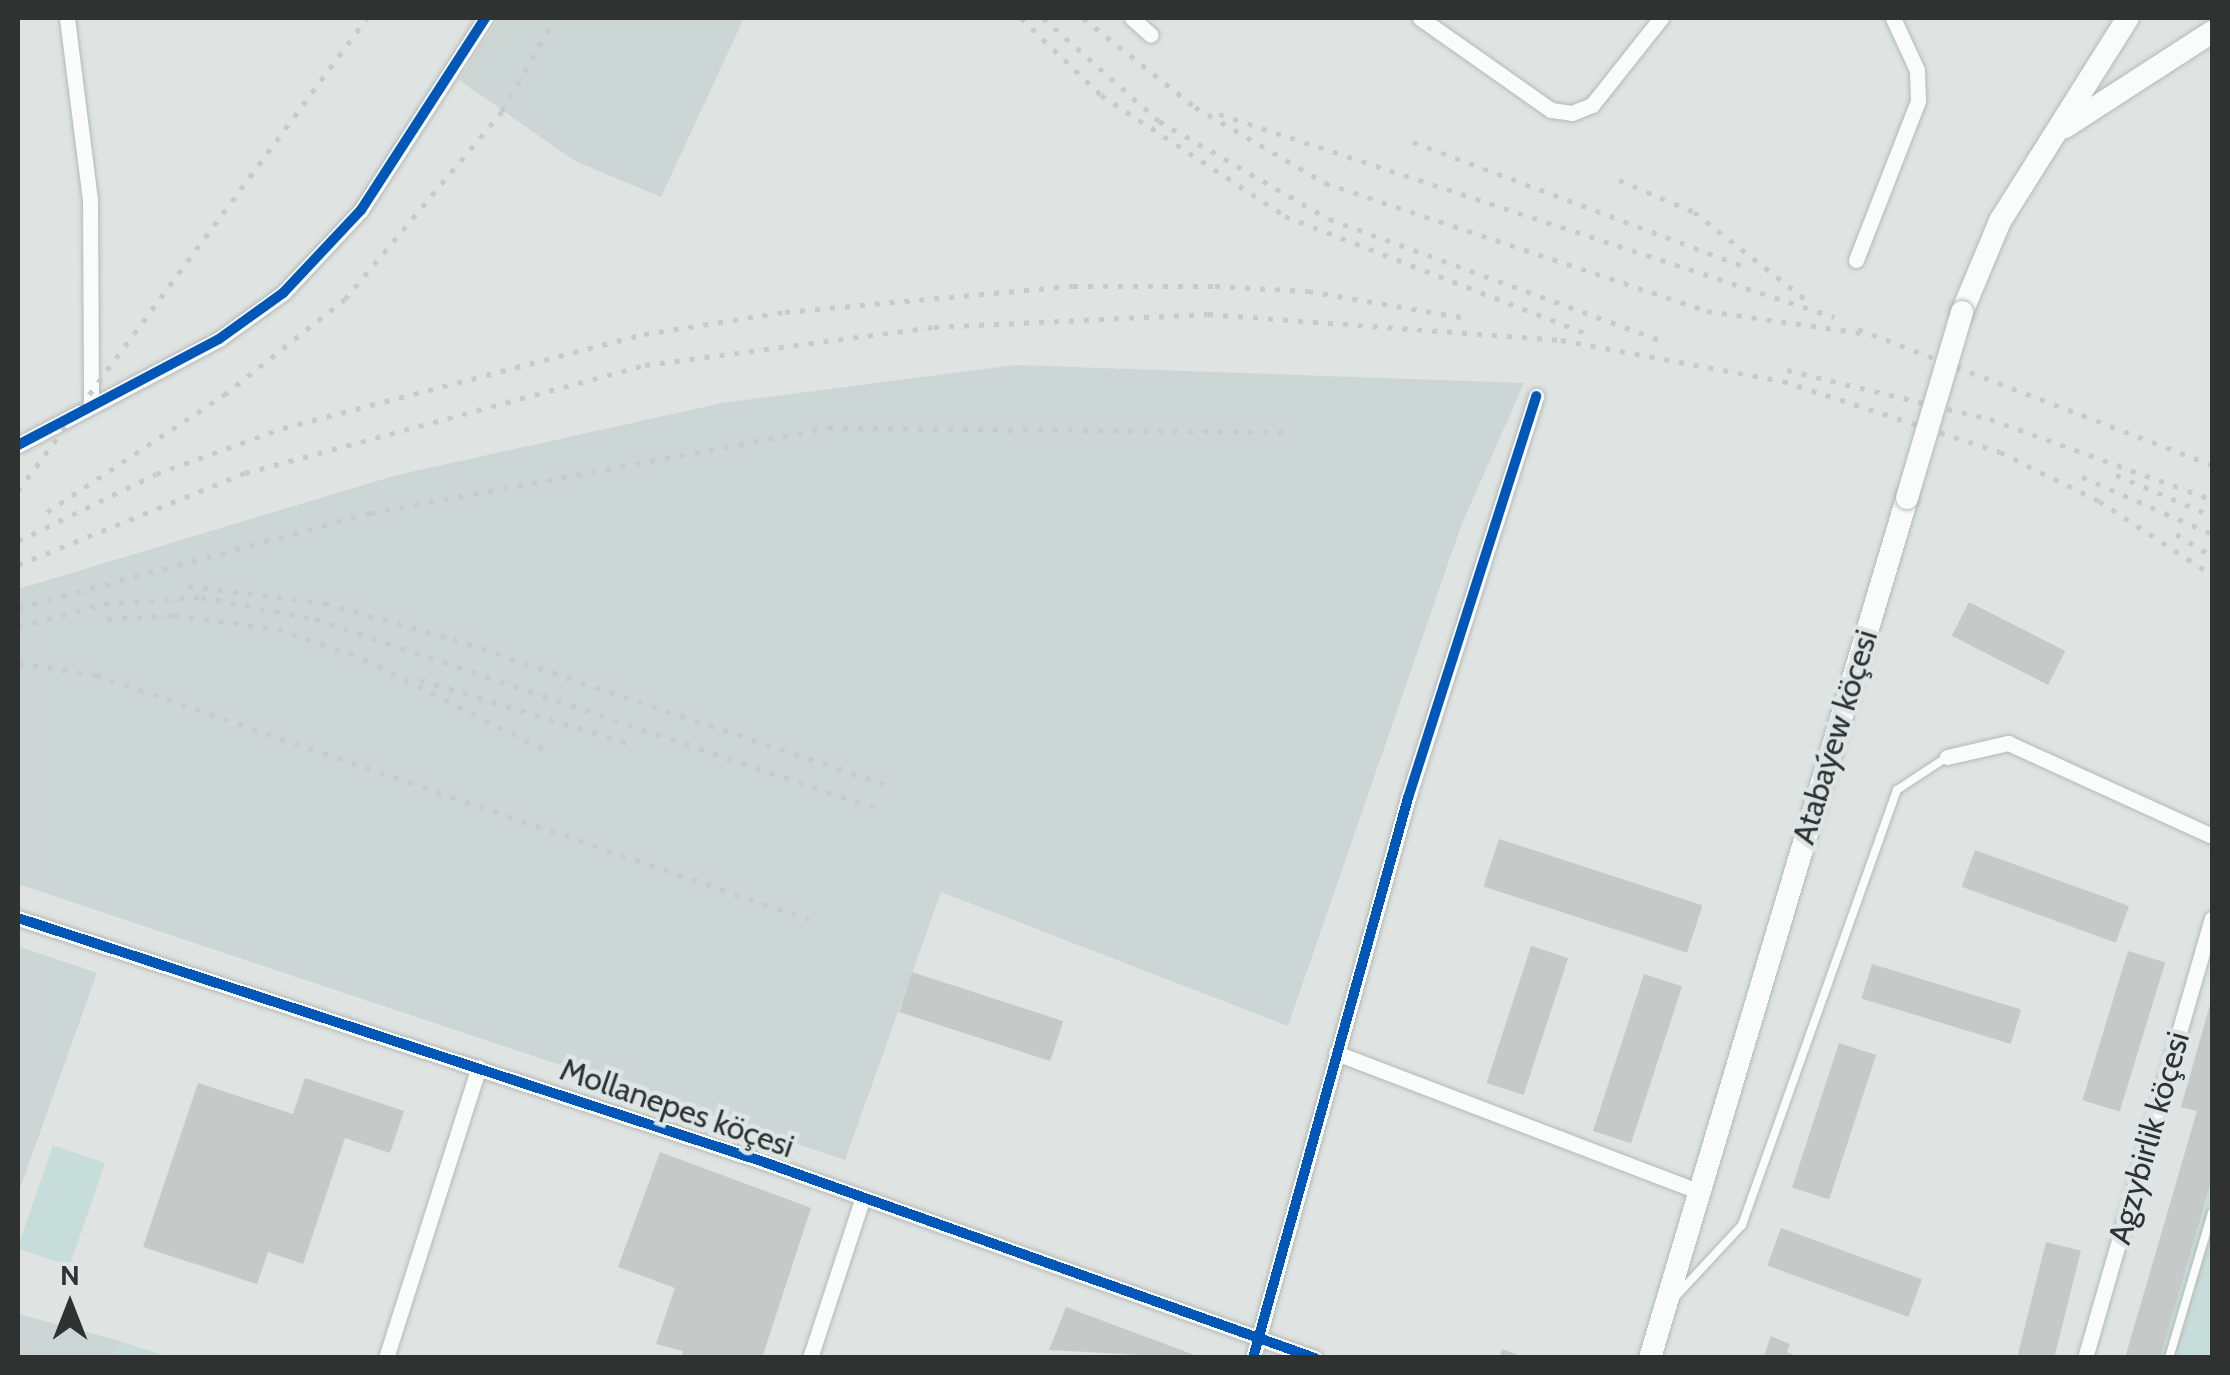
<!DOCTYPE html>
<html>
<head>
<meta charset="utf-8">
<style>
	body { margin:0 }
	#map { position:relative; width:2230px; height:1375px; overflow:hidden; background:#dfe4e3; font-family:Cabin,sans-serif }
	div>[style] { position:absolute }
	.built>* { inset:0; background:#ccd6d5 }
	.green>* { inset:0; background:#c7ddd9; transform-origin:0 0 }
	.building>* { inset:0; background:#c5c9c8; transform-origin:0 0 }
	.roads { filter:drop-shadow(0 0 2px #b5b9b8) drop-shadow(0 0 2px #b5b9b8) }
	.lane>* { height:8px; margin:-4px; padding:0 4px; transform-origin:4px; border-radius:4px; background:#fafbfb }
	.street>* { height:15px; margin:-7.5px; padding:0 7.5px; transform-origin:7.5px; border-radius:7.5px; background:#fafbfb }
	.secondary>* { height:22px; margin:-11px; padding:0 11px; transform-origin:11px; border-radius:11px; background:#fafbfb }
	.rail>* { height:5px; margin-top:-2.5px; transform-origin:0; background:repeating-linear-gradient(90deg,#cacaca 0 5px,transparent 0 15px) }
	.bridges { filter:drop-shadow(0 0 2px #b5b9b8) drop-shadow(0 0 2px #b5b9b8) }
	.secondary-bridge>* { height:22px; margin:-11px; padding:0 11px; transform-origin:11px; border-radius:11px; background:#fafbfb }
	.cycleway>* { height:10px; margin:-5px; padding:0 5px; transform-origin:5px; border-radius:5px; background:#0057b8 }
	span { translate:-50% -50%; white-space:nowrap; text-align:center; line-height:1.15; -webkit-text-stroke:9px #dde6e4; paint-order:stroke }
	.street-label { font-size:32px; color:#2f3231 }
	.frame { position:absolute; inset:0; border:20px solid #2f3231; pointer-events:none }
	.north { position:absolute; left:20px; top:1255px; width:100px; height:100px; -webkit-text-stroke:8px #dde6e4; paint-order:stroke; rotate:0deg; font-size:28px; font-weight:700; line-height:40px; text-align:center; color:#2f3231 }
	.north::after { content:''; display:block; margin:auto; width:35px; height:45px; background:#2f3231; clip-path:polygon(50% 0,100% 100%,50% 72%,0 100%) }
</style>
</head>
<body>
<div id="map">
	<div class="built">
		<i style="clip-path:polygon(499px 18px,744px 18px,661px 197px,575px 161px,459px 80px)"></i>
		<i style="clip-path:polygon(1015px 365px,1524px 383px,1461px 526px,1288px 1026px,941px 892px,845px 1160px,18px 884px,18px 589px,397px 475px,722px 403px)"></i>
		<i style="clip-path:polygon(18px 946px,97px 973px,18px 1194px)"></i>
		<i style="clip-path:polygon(18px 1314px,120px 1341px,115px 1357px,18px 1357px)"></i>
	</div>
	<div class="green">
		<i style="left:53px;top:1145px;width:55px;height:109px;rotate:19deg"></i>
		<i style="clip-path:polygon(2212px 1178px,2212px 1357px,2160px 1357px)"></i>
		<i style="clip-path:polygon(120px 1341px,169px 1357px,115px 1357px)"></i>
	</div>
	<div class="building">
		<i style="left:1969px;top:602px;width:108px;height:38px;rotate:27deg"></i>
		<i style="left:1499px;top:839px;width:214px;height:50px;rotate:18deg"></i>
		<i style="left:1975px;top:850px;width:164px;height:39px;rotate:20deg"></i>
		<i style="left:1531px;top:946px;width:39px;height:144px;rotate:18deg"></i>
		<i style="left:2128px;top:951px;width:39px;height:156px;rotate:17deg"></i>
		<i style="left:1872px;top:964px;width:156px;height:36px;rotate:17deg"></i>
		<i style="left:912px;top:972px;width:159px;height:42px;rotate:18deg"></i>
		<i style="left:1644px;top:974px;width:40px;height:165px;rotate:18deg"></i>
		<i style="clip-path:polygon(2211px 1001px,2212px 1178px,2160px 1358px,2125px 1358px,2197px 1111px,2181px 1107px)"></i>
		<i style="left:1839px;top:1043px;width:39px;height:152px;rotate:18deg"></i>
		<i style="clip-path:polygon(305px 1078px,404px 1111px,390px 1153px,345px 1138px,303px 1264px,268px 1252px,257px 1284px,143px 1247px,198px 1083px,293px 1114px)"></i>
		<i style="clip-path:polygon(660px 1152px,811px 1208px,762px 1358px,681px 1358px,683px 1351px,656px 1344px,675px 1288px,618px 1267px)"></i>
		<i style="left:1781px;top:1228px;width:150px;height:40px;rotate:20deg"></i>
		<i style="left:2046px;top:1242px;width:36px;height:120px;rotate:14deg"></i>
		<i style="clip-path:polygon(1066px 1307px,1200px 1357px,1199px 1358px,1049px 1350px)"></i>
		<i style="clip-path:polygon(1771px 1336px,1790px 1344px,1787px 1352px,1801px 1358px,1763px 1358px)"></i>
		<i style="clip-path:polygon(1502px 1349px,1523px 1357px,1523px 1358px,1499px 1358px)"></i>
	</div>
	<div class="roads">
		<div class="lane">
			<i style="left:1676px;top:1296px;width:97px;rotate:-47.1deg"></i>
			<i style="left:1742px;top:1225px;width:462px;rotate:-70.4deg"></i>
			<i style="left:1897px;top:790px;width:60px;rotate:-33.4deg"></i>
			<i style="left:2169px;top:1358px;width:151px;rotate:-73.5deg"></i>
		</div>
		<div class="street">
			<i style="left:67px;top:18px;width:182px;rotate:82.8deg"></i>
			<i style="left:90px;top:199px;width:202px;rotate:89.7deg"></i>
			<i style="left:1132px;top:18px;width:25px;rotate:42deg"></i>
			<i style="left:1420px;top:18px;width:160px;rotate:35.1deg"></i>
			<i style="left:1551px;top:110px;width:21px;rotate:8deg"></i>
			<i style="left:1572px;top:113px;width:22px;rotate:-22deg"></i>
			<i style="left:1592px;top:105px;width:111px;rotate:-51.6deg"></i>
			<i style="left:1856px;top:260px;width:171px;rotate:-68.7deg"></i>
			<i style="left:1918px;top:101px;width:31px;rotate:-92deg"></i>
			<i style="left:1917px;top:70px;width:57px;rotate:-114.8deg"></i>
			<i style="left:18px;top:445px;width:227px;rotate:-27.8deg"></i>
			<i style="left:219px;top:339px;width:79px;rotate:-35.7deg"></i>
			<i style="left:283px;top:293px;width:114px;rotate:-46.8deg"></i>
			<i style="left:361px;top:210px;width:229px;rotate:-57.1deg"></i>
			<i style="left:1947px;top:757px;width:63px;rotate:-12.9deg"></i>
			<i style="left:2008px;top:743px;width:224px;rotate:24.5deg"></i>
			<i style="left:18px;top:918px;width:782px;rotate:18.11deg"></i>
			<i style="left:761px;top:1161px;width:588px;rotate:19.58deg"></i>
			<i style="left:1336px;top:1053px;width:390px;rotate:20.9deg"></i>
			<i style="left:386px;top:1358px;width:305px;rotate:-72.3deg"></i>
			<i style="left:810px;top:1358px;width:166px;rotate:-71.8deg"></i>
			<i style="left:1253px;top:1358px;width:581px;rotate:-74.53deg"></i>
			<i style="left:1408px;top:798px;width:422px;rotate:-72.3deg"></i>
			<i style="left:2085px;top:1358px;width:457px;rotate:-73.9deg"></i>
		</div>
		<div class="secondary">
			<i style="left:2065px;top:127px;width:175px;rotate:-32.9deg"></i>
			<i style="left:1962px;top:312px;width:99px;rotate:-67.3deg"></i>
			<i style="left:2000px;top:221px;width:240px;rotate:-57.8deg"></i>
			<i style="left:1650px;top:1358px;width:898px;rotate:-73.36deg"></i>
		</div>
	</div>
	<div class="rail">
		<i style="left:1021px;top:18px;width:111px;rotate:43.9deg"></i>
		<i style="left:1101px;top:95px;width:220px;rotate:33.3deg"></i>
		<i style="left:1285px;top:216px;width:327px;rotate:21.3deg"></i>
		<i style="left:1043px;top:18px;width:155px;rotate:41.6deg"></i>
		<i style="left:1159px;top:121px;width:196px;rotate:30deg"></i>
		<i style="left:1329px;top:219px;width:351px;rotate:20.1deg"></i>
		<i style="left:1083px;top:18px;width:143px;rotate:38.5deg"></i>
		<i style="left:1195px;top:107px;width:151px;rotate:30.3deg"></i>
		<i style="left:1325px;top:183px;width:403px;rotate:18.5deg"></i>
		<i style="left:1707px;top:311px;width:163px;rotate:8.1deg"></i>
		<i style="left:1219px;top:114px;width:648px;rotate:18.27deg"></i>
		<i style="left:1413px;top:142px;width:360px;rotate:20.6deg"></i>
		<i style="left:1619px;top:180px;width:82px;rotate:23.1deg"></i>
		<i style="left:1694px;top:212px;width:147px;rotate:38.1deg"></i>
		<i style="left:1858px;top:329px;width:379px;rotate:21deg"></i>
		<i style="left:1787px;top:370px;width:209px;rotate:13.6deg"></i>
		<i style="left:1990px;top:419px;width:236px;rotate:20deg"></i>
		<i style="left:2116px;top:475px;width:104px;rotate:23.1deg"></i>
		<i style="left:2082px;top:477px;width:142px;rotate:23.7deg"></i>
		<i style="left:18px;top:491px;width:588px;rotate:-53.58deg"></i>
		<i style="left:47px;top:512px;width:212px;rotate:-33.5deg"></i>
		<i style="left:224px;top:395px;width:154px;rotate:-38.4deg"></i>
		<i style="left:345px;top:299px;width:245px;rotate:-50.1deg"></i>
		<i style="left:502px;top:111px;width:107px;rotate:-60.3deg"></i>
		<i style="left:2176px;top:534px;width:42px;rotate:31.4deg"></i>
		<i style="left:18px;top:541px;width:153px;rotate:-25.9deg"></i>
		<i style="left:156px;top:474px;width:135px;rotate:-19.9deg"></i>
		<i style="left:283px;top:428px;width:373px;rotate:-14.6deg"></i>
		<i style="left:644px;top:334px;width:143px;rotate:-8.9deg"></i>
		<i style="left:785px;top:312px;width:289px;rotate:-5.2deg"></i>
		<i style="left:1073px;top:286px;width:142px"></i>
		<i style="left:1215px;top:286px;width:93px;rotate:3.1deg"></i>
		<i style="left:1308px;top:291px;width:165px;rotate:9.7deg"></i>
		<i style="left:18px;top:565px;width:245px;rotate:-22.1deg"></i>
		<i style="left:245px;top:473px;width:414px;rotate:-15.1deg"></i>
		<i style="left:645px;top:365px;width:291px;rotate:-7.5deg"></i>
		<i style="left:934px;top:327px;width:274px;rotate:-2.7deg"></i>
		<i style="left:1208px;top:314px;width:354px;rotate:4.2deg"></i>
		<i style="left:1561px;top:340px;width:226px;rotate:10.5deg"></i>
		<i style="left:1783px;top:381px;width:228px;rotate:18.1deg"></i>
		<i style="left:2000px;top:452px;width:110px;rotate:26.3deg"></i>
		<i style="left:2099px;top:501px;width:135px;rotate:33.2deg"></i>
		<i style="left:188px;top:586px;width:138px;rotate:7.1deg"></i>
		<i style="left:325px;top:603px;width:133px;rotate:15.7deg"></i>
		<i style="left:453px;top:639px;width:462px;rotate:18.6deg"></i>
		<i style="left:18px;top:608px;width:365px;rotate:-15.1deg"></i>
		<i style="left:370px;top:513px;width:466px;rotate:-10.5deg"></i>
		<i style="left:828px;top:428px;width:459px;rotate:0.5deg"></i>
		<i style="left:107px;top:619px;width:67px;rotate:-3.4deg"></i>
		<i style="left:174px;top:615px;width:105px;rotate:7.7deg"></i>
		<i style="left:278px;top:629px;width:91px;rotate:19.2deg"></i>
		<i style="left:364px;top:659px;width:200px;rotate:26.7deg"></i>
		<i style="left:18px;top:627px;width:89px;rotate:-15deg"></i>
		<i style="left:104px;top:604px;width:97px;rotate:-4.1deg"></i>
		<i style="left:201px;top:597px;width:116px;rotate:10.9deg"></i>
		<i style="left:315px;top:619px;width:598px;rotate:18.62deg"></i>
		<i style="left:18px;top:663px;width:79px;rotate:8.7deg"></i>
		<i style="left:96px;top:675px;width:753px;rotate:18.92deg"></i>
		<i style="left:420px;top:680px;width:224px;rotate:16.9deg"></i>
	</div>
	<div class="bridges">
		<div class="secondary-bridge">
			<i style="left:1907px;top:498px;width:194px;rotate:-73.5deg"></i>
		</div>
	</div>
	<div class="cycleway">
		<i style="left:18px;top:445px;width:227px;rotate:-27.8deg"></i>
		<i style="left:219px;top:339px;width:79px;rotate:-35.7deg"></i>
		<i style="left:283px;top:293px;width:114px;rotate:-46.8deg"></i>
		<i style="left:361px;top:210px;width:229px;rotate:-57.1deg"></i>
		<i style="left:18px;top:918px;width:782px;rotate:18.11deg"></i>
		<i style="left:761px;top:1161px;width:588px;rotate:19.58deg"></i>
		<i style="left:1253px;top:1358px;width:581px;rotate:-74.53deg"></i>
		<i style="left:1408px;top:798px;width:422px;rotate:-72.3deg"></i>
	</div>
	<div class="street-label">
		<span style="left:1835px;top:737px;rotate:-73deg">Atabaýew köçesi</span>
		<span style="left:677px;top:1108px;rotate:19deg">Mollanepes köçesi</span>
		<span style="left:2149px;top:1138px;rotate:-74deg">Agzybirlik köçesi</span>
	</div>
	<div class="frame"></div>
	<div class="north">N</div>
</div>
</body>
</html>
